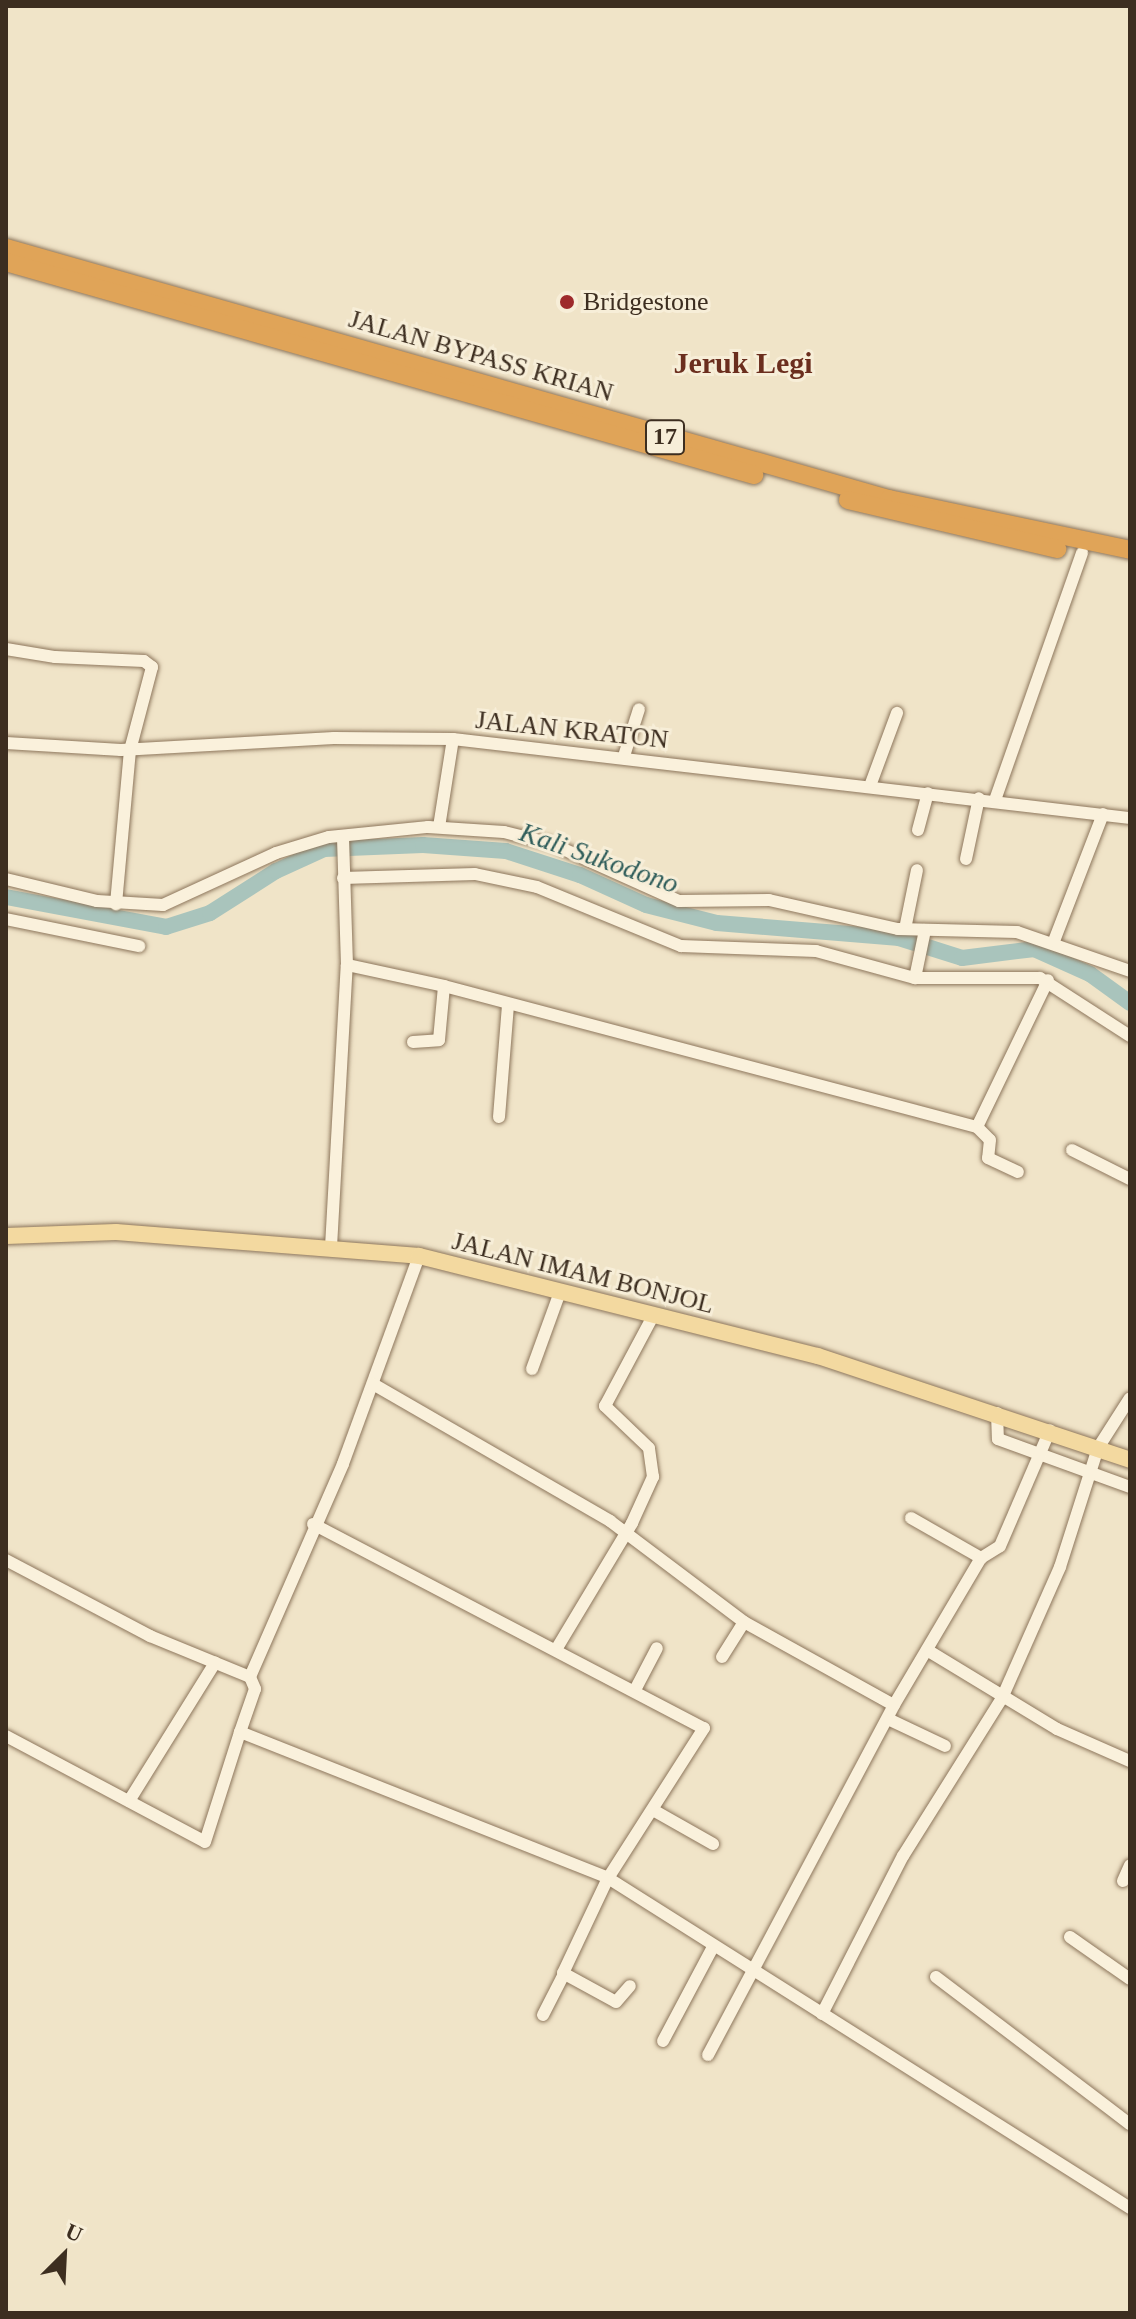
<!DOCTYPE html>
<html>
<head>
<meta charset="utf-8">
<style>
	body { margin:0 }
	#map { position:relative; width:1136px; height:2319px; overflow:hidden; background:#f0e4c8; font-family:Georgia,serif }
	div>[style] { position:absolute }
	.river>* { height:16px; margin:-8px; padding:0 8px; transform-origin:8px; border-radius:8px; background:#a9c4bc }
	.roads { filter:drop-shadow(0 0 2px #8d765c) drop-shadow(0 0 2px #8d765c) }
	.minor>* { height:12px; margin:-6px; padding:0 6px; transform-origin:6px; border-radius:6px; background:#faf1dc }
	.major>* { height:16px; margin:-8px; padding:0 8px; transform-origin:8px; border-radius:8px; background:#f3d9a0 }
	.highway>* { height:18px; margin:-9px; padding:0 9px; transform-origin:9px; border-radius:9px; background:#e0a458 }
	.dots>* { width:22px; height:22px; translate:-50% -50%; box-sizing:border-box; border:4px solid #f7eed8; border-radius:50% }
	span { translate:-50% -50%; white-space:nowrap; text-align:center; line-height:1.15; -webkit-text-stroke:6px #f7eed8; paint-order:stroke }
	.shield-label span { padding:2px 6px; background:#f7eed8; border:2px solid; border-radius:6px; -webkit-text-stroke-width:0 }
	.shield-label { font-size:24px; color:#3d2e20; font-weight:700 }
	.poi-label { font-size:26px; color:#3d2e20 }
	.left { translate:0 -50%; text-align:left }
	.street-label { font-size:26px; color:#3d2e20 }
	.water-label { font-size:28px; color:#2f5d5a; font-style:italic }
	.quarter-label { font-size:30px; color:#6b2e1e; font-weight:700 }
	.frame { position:absolute; inset:0; border:8px solid #3d2e20; pointer-events:none }
	.north { position:absolute; left:24px; top:2215px; width:80px; height:80px; -webkit-text-stroke:6px #f7eed8; paint-order:stroke; rotate:24deg; font-size:22px; font-weight:700; line-height:32px; text-align:center; color:#3d2e20 }
	.north::after { content:''; display:block; margin:auto; width:28px; height:36px; background:#3d2e20; clip-path:polygon(50% 0,100% 100%,50% 72%,0 100%) }
</style>
</head>
<body>
<div id="map">
	<div class="river">
		<i style="left:6px;top:897px;width:163px;rotate:10.6deg"></i>
		<i style="left:166px;top:927px;width:46px;rotate:-17.7deg"></i>
		<i style="left:210px;top:913px;width:78px;rotate:-32.5deg"></i>
		<i style="left:276px;top:871px;width:53px;rotate:-24.6deg"></i>
		<i style="left:324px;top:849px;width:99px;rotate:-2.3deg"></i>
		<i style="left:423px;top:845px;width:83px;rotate:4.1deg"></i>
		<i style="left:506px;top:851px;width:78px;rotate:18deg"></i>
		<i style="left:580px;top:875px;width:72px;rotate:24.4deg"></i>
		<i style="left:646px;top:905px;width:73px;rotate:14.2deg"></i>
		<i style="left:717px;top:923px;width:183px;rotate:4.7deg"></i>
		<i style="left:899px;top:938px;width:66px;rotate:17.6deg"></i>
		<i style="left:962px;top:958px;width:73px;rotate:-7.1deg"></i>
		<i style="left:1034px;top:949px;width:61px;rotate:24.1deg"></i>
		<i style="left:1090px;top:974px;width:49px;rotate:35.9deg"></i>
	</div>
	<div class="roads">
		<div class="minor">
			<i style="left:6px;top:649px;width:50px;rotate:9.3deg"></i>
			<i style="left:55px;top:657px;width:89px;rotate:2.6deg"></i>
			<i style="left:144px;top:661px;width:10px;rotate:37deg"></i>
			<i style="left:152px;top:667px;width:86px;rotate:104.8deg"></i>
			<i style="left:130px;top:750px;width:155px;rotate:95.2deg"></i>
			<i style="left:6px;top:743px;width:115px;rotate:3.5deg"></i>
			<i style="left:121px;top:750px;width:213px;rotate:-3.2deg"></i>
			<i style="left:334px;top:738px;width:119px;rotate:0.5deg"></i>
			<i style="left:453px;top:739px;width:682px;rotate:6.66deg"></i>
			<i style="left:624px;top:756px;width:49px;rotate:-72.3deg"></i>
			<i style="left:870px;top:786px;width:78px;rotate:-69.7deg"></i>
			<i style="left:995px;top:800px;width:262px;rotate:-70.6deg"></i>
			<i style="left:439px;top:827px;width:89px;rotate:-81deg"></i>
			<i style="left:918px;top:830px;width:38px;rotate:-75deg"></i>
			<i style="left:966px;top:859px;width:62px;rotate:-78deg"></i>
			<i style="left:343px;top:878px;width:132px;rotate:-1.7deg"></i>
			<i style="left:475px;top:874px;width:63px;rotate:11.8deg"></i>
			<i style="left:537px;top:887px;width:156px;rotate:22.3deg"></i>
			<i style="left:681px;top:946px;width:135px;rotate:2.1deg"></i>
			<i style="left:816px;top:951px;width:103px;rotate:15.3deg"></i>
			<i style="left:915px;top:978px;width:125px"></i>
			<i style="left:1040px;top:978px;width:107px;rotate:32.8deg"></i>
			<i style="left:6px;top:879px;width:94px;rotate:13.6deg"></i>
			<i style="left:97px;top:901px;width:66px;rotate:3.5deg"></i>
			<i style="left:163px;top:905px;width:124px;rotate:-24.7deg"></i>
			<i style="left:276px;top:853px;width:55px;rotate:-16.8deg"></i>
			<i style="left:329px;top:837px;width:100px;rotate:-5.8deg"></i>
			<i style="left:428px;top:827px;width:76px;rotate:3.8deg"></i>
			<i style="left:504px;top:832px;width:49px;rotate:14deg"></i>
			<i style="left:552px;top:844px;width:139px;rotate:24.2deg"></i>
			<i style="left:679px;top:901px;width:90px;rotate:-0.6deg"></i>
			<i style="left:769px;top:900px;width:132px;rotate:12.7deg"></i>
			<i style="left:898px;top:929px;width:119px;rotate:1.4deg"></i>
			<i style="left:1017px;top:932px;width:120px;rotate:19deg"></i>
			<i style="left:6px;top:919px;width:136px;rotate:11.5deg"></i>
			<i style="left:905px;top:929px;width:60px;rotate:-78.5deg"></i>
			<i style="left:1054px;top:941px;width:136px;rotate:-68.9deg"></i>
			<i style="left:347px;top:965px;width:99px;rotate:12.2deg"></i>
			<i style="left:444px;top:986px;width:551px;rotate:14.82deg"></i>
			<i style="left:977px;top:1127px;width:18px;rotate:45deg"></i>
			<i style="left:990px;top:1140px;width:18px;rotate:96deg"></i>
			<i style="left:988px;top:1158px;width:33px;rotate:25deg"></i>
			<i style="left:915px;top:978px;width:49px;rotate:-78.2deg"></i>
			<i style="left:413px;top:1042px;width:26px;rotate:-4deg"></i>
			<i style="left:439px;top:1040px;width:54px;rotate:-84.7deg"></i>
			<i style="left:499px;top:1117px;width:112px;rotate:-85.4deg"></i>
			<i style="left:977px;top:1127px;width:163px;rotate:-64.2deg"></i>
			<i style="left:1072px;top:1150px;width:65px;rotate:26.6deg"></i>
			<i style="left:331px;top:1247px;width:282px;rotate:-86.8deg"></i>
			<i style="left:347px;top:965px;width:129px;rotate:-91.8deg"></i>
			<i style="left:419px;top:1256px;width:221px;rotate:110.1deg"></i>
			<i style="left:343px;top:1464px;width:232px;rotate:113.6deg"></i>
			<i style="left:250px;top:1677px;width:13px;rotate:67deg"></i>
			<i style="left:255px;top:1689px;width:46px;rotate:109.2deg"></i>
			<i style="left:240px;top:1732px;width:396px;rotate:21.6deg"></i>
			<i style="left:608px;top:1878px;width:618px;rotate:32.3deg"></i>
			<i style="left:532px;top:1369px;width:82px;rotate:-70deg"></i>
			<i style="left:373px;top:1384px;width:274px;rotate:30deg"></i>
			<i style="left:610px;top:1521px;width:168px;rotate:37deg"></i>
			<i style="left:744px;top:1622px;width:171px;rotate:29deg"></i>
			<i style="left:997px;top:1413px;width:26px;rotate:88deg"></i>
			<i style="left:998px;top:1439px;width:140px;rotate:20deg"></i>
			<i style="left:911px;top:1518px;width:81px;rotate:29.7deg"></i>
			<i style="left:313px;top:1524px;width:441px;rotate:27.6deg"></i>
			<i style="left:704px;top:1728px;width:178px;rotate:122.6deg"></i>
			<i style="left:608px;top:1878px;width:105px;rotate:115.3deg"></i>
			<i style="left:563px;top:1973px;width:60px;rotate:28.7deg"></i>
			<i style="left:616px;top:2002px;width:21px;rotate:-49deg"></i>
			<i style="left:6px;top:1560px;width:163px;rotate:27.8deg"></i>
			<i style="left:150px;top:1636px;width:108px;rotate:22.3deg"></i>
			<i style="left:557px;top:1648px;width:146px;rotate:-59deg"></i>
			<i style="left:632px;top:1523px;width:51px;rotate:-65.5deg"></i>
			<i style="left:653px;top:1477px;width:29px;rotate:-98deg"></i>
			<i style="left:649px;top:1448px;width:61px;rotate:-136.3deg"></i>
			<i style="left:605px;top:1406px;width:102px;rotate:-61.9deg"></i>
			<i style="left:927px;top:1650px;width:152px;rotate:31.3deg"></i>
			<i style="left:1057px;top:1729px;width:80px;rotate:23.7deg"></i>
			<i style="left:722px;top:1657px;width:41px;rotate:-57.8deg"></i>
			<i style="left:635px;top:1690px;width:47px;rotate:-62.4deg"></i>
			<i style="left:888px;top:1719px;width:63px;rotate:25.3deg"></i>
			<i style="left:6px;top:1736px;width:225px;rotate:28deg"></i>
			<i style="left:205px;top:1842px;width:115px;rotate:-72.3deg"></i>
			<i style="left:129px;top:1801px;width:163px;rotate:-58.1deg"></i>
			<i style="left:653px;top:1810px;width:69px;rotate:29.5deg"></i>
			<i style="left:1123px;top:1881px;width:17px;rotate:-66deg"></i>
			<i style="left:1070px;top:1937px;width:73px;rotate:35deg"></i>
			<i style="left:936px;top:1977px;width:243px;rotate:37.2deg"></i>
			<i style="left:822px;top:2014px;width:178px;rotate:-62.9deg"></i>
			<i style="left:903px;top:1856px;width:186px;rotate:-57.9deg"></i>
			<i style="left:1002px;top:1698px;width:143px;rotate:-66.1deg"></i>
			<i style="left:1060px;top:1567px;width:125px;rotate:-72.3deg"></i>
			<i style="left:1098px;top:1448px;width:59px;rotate:-57.4deg"></i>
			<i style="left:543px;top:2015px;width:46px;rotate:-62.9deg"></i>
			<i style="left:663px;top:2041px;width:106px;rotate:-62deg"></i>
			<i style="left:708px;top:2055px;width:396px;rotate:-62deg"></i>
			<i style="left:894px;top:1705px;width:171px;rotate:-59.4deg"></i>
			<i style="left:981px;top:1558px;width:22px;rotate:-32deg"></i>
			<i style="left:1000px;top:1546px;width:126px;rotate:-66.7deg"></i>
		</div>
		<div class="major">
			<i style="left:6px;top:1236px;width:110px;rotate:-2.1deg"></i>
			<i style="left:116px;top:1232px;width:304px;rotate:4.5deg"></i>
			<i style="left:419px;top:1256px;width:411px;rotate:14.1deg"></i>
			<i style="left:818px;top:1356px;width:329px;rotate:18.4deg"></i>
		</div>
		<div class="highway">
			<i style="left:6px;top:248px;width:918px;rotate:15.87deg"></i>
			<i style="left:889px;top:499px;width:246px;rotate:11.9deg"></i>
			<i style="left:6px;top:262px;width:778px;rotate:15.89deg"></i>
			<i style="left:848px;top:500px;width:215px;rotate:13.2deg"></i>
		</div>
	</div>
	<div class="dots">
		<i style="left:567px;top:302px;background:#9e2a2b"></i>
	</div>
	<div class="shield-label">
		<span style="left:665px;top:437px">17</span>
	</div>
	<div class="poi-label">
		<span class="left" style="left:583px;top:302px">Bridgestone</span>
	</div>
	<div class="street-label">
		<span style="left:481px;top:356px;rotate:16deg">JALAN BYPASS KRIAN</span>
		<span style="left:572px;top:730px;rotate:6deg">JALAN KRATON</span>
		<span style="left:583px;top:1273px;rotate:14deg">JALAN IMAM BONJOL</span>
	</div>
	<div class="water-label">
		<span style="left:599px;top:858px;rotate:19deg">Kali Sukodono</span>
	</div>
	<div class="quarter-label">
		<span style="left:743px;top:363px">Jeruk Legi</span>
	</div>
	<div class="frame"></div>
	<div class="north">U</div>
</div>
</body>
</html>
